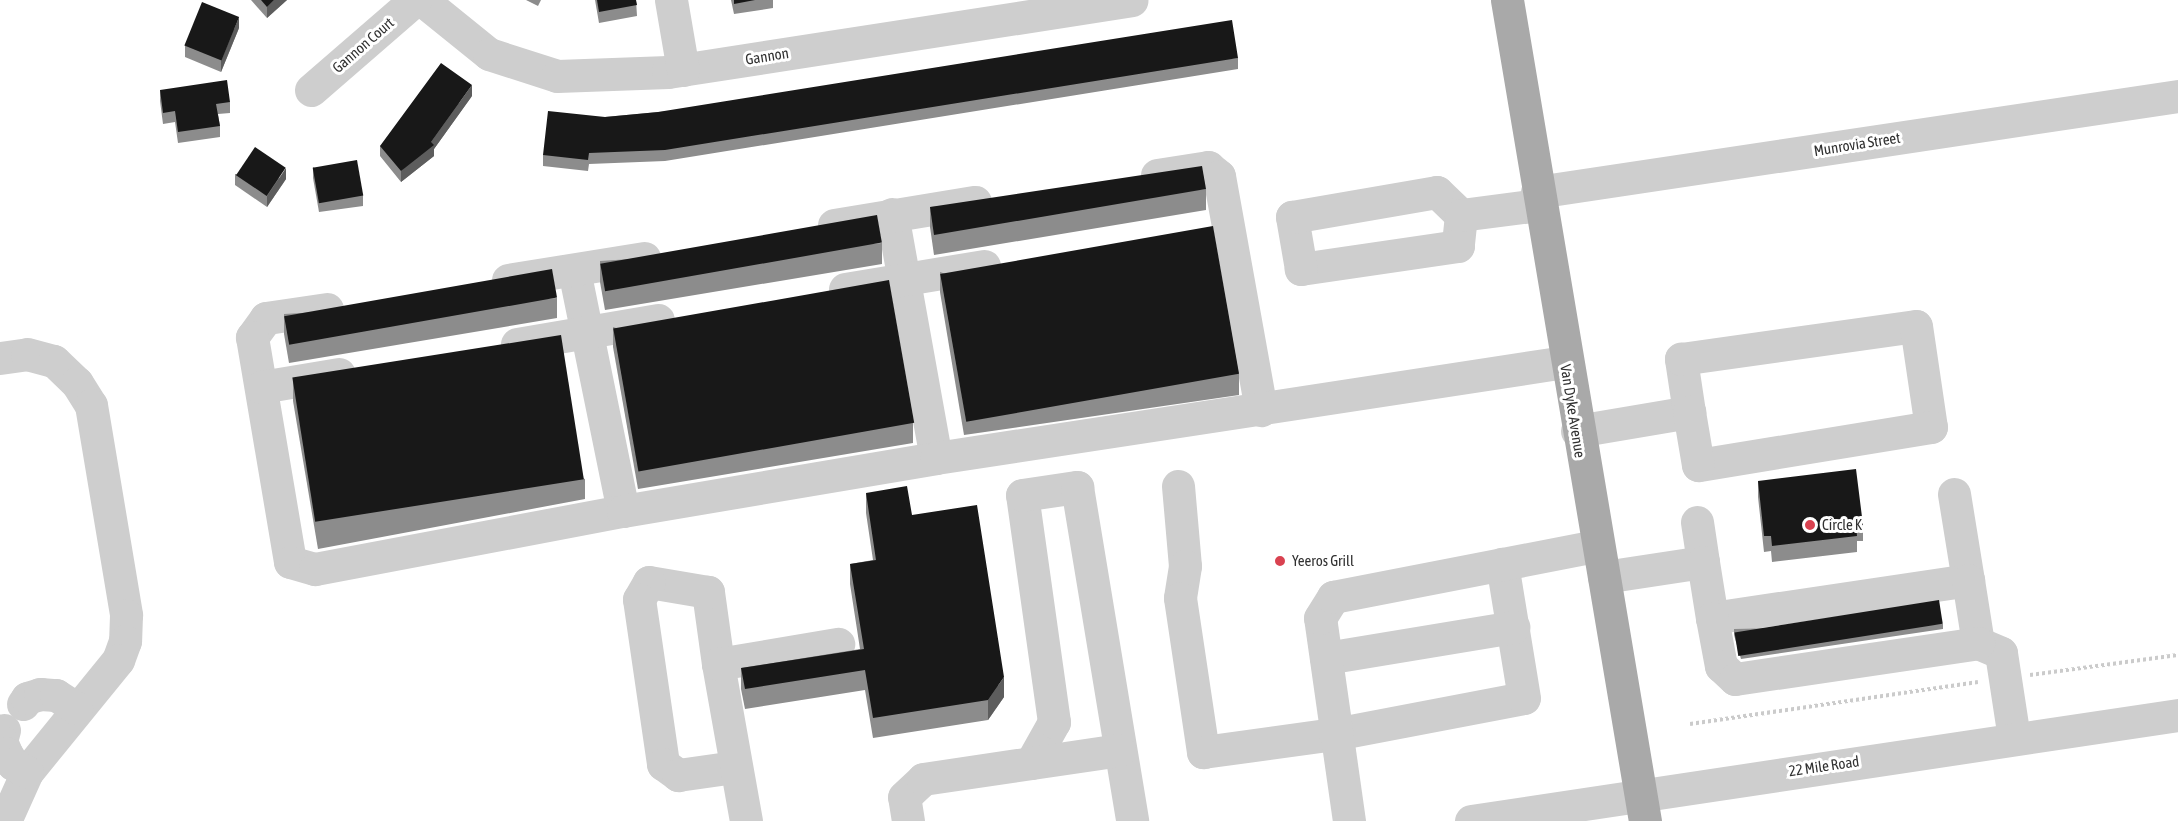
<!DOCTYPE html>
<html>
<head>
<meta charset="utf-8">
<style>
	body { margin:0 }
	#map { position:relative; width:2178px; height:821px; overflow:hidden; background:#fff; font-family:"Asap Condensed",sans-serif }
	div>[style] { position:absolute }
	.path>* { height:4px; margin-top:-2px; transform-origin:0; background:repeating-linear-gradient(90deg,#cbcbcb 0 3px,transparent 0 6px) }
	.minor>* { height:33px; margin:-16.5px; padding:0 16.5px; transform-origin:16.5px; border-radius:16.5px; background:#cecece }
	.major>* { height:33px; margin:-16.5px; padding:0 16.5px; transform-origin:16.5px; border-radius:16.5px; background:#a9a9a9 }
	.wall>* { inset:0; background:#8c8c8c }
	.shaded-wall>* { inset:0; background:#5d5d5d }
	.building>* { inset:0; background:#181818; transform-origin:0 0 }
	.dots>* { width:16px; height:16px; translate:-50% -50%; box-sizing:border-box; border:3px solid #fff; border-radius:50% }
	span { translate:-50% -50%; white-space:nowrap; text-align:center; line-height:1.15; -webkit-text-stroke:6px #fff; paint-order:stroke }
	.street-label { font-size:15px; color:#313131 }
	.poi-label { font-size:15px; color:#313131 }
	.left { translate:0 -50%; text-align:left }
</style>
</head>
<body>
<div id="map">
	<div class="path">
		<i style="left:2030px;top:675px;width:149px;rotate:-7.7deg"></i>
		<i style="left:1690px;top:724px;width:291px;rotate:-8.3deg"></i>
	</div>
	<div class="minor">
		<i style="left:422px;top:0;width:86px;rotate:38.9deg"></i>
		<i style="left:489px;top:54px;width:71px;rotate:17.9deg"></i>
		<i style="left:557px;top:76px;width:111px;rotate:-2.1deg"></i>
		<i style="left:668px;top:72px;width:469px;rotate:-8.8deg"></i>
		<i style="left:671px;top:0;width:71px;rotate:80.3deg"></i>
		<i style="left:311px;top:90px;width:138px;rotate:-40.9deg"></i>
		<i style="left:1157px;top:175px;width:52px;rotate:-8.9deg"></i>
		<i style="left:1208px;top:167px;width:14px;rotate:39deg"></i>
		<i style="left:1219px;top:176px;width:238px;rotate:79.8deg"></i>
		<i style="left:1437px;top:192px;width:33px;rotate:44deg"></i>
		<i style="left:1461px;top:215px;width:31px;rotate:96deg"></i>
		<i style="left:1458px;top:246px;width:159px;rotate:171.7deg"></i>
		<i style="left:1301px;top:269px;width:53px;rotate:-99.8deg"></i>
		<i style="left:1292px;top:217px;width:147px;rotate:-9.8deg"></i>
		<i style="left:1537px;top:192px;width:648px;rotate:-8.52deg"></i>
		<i style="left:892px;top:214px;width:248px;rotate:79.8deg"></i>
		<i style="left:1461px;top:215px;width:79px;rotate:-7.3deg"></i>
		<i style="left:834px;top:225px;width:143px;rotate:-9.3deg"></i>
		<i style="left:574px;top:270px;width:246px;rotate:78.5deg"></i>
		<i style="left:508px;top:280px;width:138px;rotate:-9.2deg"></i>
		<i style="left:845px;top:289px;width:141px;rotate:-9.4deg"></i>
		<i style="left:327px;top:309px;width:62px;rotate:171.6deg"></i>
		<i style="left:266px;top:318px;width:24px;rotate:126deg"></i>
		<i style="left:252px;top:337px;width:228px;rotate:80.4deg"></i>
		<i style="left:290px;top:562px;width:26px;rotate:16deg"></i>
		<i style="left:315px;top:569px;width:313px;rotate:-10.7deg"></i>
		<i style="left:623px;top:511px;width:317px;rotate:-9.6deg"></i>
		<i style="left:936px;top:458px;width:636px;rotate:-8.68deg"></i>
		<i style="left:517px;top:344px;width:143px;rotate:-9.7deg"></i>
		<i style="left:0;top:358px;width:27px;rotate:-8deg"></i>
		<i style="left:27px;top:354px;width:28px;rotate:15deg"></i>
		<i style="left:54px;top:361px;width:32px;rotate:44deg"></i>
		<i style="left:77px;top:383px;width:26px;rotate:58deg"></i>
		<i style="left:91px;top:405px;width:213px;rotate:80.5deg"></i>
		<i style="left:126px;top:615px;width:26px;rotate:92deg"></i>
		<i style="left:125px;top:641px;width:20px;rotate:110deg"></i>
		<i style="left:118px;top:660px;width:144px;rotate:129.1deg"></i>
		<i style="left:27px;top:772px;width:54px;rotate:114.2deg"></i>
		<i style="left:261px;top:387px;width:79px;rotate:-9.5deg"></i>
		<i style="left:1577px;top:431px;width:114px;rotate:-9.6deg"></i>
		<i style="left:1689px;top:412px;width:54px;rotate:-98.6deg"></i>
		<i style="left:1681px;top:359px;width:237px;rotate:-8deg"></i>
		<i style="left:1916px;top:326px;width:102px;rotate:81.6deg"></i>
		<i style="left:1931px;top:427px;width:236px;rotate:170.7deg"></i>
		<i style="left:1698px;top:465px;width:54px;rotate:-99.6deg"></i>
		<i style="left:1178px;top:486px;width:80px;rotate:85deg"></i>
		<i style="left:1185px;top:566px;width:32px;rotate:99deg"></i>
		<i style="left:1180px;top:598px;width:156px;rotate:81.5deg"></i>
		<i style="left:1203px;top:752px;width:133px;rotate:-7.8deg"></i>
		<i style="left:1335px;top:734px;width:192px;rotate:-10.8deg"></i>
		<i style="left:1524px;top:698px;width:136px;rotate:-99.3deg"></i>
		<i style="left:1954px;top:494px;width:87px;rotate:80.8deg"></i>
		<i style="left:1697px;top:522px;width:40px;rotate:81.5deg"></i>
		<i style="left:1604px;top:577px;width:100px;rotate:-8.6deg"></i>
		<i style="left:1703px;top:562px;width:57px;rotate:80.9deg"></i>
		<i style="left:1712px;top:618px;width:259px;rotate:-8.4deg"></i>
		<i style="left:1968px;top:580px;width:64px;rotate:81deg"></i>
		<i style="left:1978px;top:643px;width:25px;rotate:23deg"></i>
		<i style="left:2001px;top:653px;width:86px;rotate:81.3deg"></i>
		<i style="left:1712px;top:618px;width:49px;rotate:79.4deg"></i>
		<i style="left:1721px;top:666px;width:19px;rotate:43deg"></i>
		<i style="left:1735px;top:679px;width:246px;rotate:-8.4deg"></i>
		<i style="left:1326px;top:658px;width:190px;rotate:-9.4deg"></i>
		<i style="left:718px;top:664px;width:73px;rotate:-97.9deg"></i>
		<i style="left:708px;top:592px;width:60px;rotate:-170.4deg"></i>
		<i style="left:649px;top:582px;width:20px;rotate:120deg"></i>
		<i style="left:639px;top:599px;width:167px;rotate:81.7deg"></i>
		<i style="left:663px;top:764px;width:19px;rotate:36deg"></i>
		<i style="left:678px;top:775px;width:57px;rotate:-8.1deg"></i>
		<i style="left:23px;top:704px;width:7px;rotate:-56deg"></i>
		<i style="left:27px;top:698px;width:14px;rotate:-17deg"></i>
		<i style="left:40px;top:694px;width:16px;rotate:4deg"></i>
		<i style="left:56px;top:695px;width:24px;rotate:33deg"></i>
		<i style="left:4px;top:730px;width:11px;rotate:105deg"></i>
		<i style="left:1px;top:741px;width:13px;rotate:67deg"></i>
		<i style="left:6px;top:753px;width:13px;rotate:58deg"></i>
		<i style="left:13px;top:764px;width:16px;rotate:30deg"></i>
		<i style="left:1031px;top:763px;width:47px;rotate:-60.7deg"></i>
		<i style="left:1054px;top:722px;width:229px;rotate:-98deg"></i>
		<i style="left:1022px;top:495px;width:56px;rotate:-8.3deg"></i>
		<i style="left:1077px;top:487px;width:338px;rotate:80.6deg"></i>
		<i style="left:746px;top:821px;width:159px;rotate:-100.1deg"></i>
		<i style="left:718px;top:664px;width:122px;rotate:-9.5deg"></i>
		<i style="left:908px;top:821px;width:24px;rotate:-99deg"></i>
		<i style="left:904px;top:797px;width:26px;rotate:-43deg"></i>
		<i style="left:923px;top:779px;width:198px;rotate:-8.4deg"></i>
		<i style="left:1349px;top:821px;width:205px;rotate:-98.1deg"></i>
		<i style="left:1320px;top:618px;width:25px;rotate:-58deg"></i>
		<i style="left:1333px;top:597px;width:268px;rotate:-11deg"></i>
		<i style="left:1471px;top:821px;width:715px;rotate:-8.53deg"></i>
	</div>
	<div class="major">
		<i style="left:1507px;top:0;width:833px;rotate:80.46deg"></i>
	</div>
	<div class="wall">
		<i style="clip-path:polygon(251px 0,287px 0,267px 18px)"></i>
		<i style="clip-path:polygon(526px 0,541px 0,538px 6px)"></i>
		<i style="clip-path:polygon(595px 0,636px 0,637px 16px,599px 23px)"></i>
		<i style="clip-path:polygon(731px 0,773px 0,773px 8px,734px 14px)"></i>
		<i style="clip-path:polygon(239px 28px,221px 72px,185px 57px,185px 46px)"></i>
		<i style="clip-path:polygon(1238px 58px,1238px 69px,665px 161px,589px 164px,588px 171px,543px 166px,543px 155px,605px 117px)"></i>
		<i style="clip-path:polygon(160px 90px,230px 102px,230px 113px,218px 114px,220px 126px,220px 137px,178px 143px,175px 122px,163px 124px,160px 101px)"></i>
		<i style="clip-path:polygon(472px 96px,434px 149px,434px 156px,401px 182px,380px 156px,380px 146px)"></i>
		<i style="clip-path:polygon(313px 167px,363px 195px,363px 206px,319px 212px,313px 178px)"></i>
		<i style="clip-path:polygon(235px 174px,286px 179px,267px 207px,235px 185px)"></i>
		<i style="clip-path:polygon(1206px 189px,1206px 210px,934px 255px,930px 227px,930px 207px)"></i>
		<i style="clip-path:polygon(882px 243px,882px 264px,605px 310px,600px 282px,600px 261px)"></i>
		<i style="clip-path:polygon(940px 272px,1239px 374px,1239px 395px,964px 435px,940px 292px)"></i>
		<i style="clip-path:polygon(557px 298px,557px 318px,289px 363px,284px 334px,284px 314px)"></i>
		<i style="clip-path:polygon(613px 327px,913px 423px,913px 443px,638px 489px,613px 347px)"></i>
		<i style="clip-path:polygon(293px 380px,585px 479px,585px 499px,318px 549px,293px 401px)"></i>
		<i style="clip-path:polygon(1758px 481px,1863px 525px,1863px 541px,1857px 541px,1857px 552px,1772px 562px,1771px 551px,1764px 552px,1758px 497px)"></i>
		<i style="clip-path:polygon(866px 493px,912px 515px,1004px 697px,988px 720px,873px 738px,865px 690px,745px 709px,741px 689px,741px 668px,860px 649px,850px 584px,850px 564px,873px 560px,866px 513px)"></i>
		<i style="clip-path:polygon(1943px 624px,1943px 629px,1741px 659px,1734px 635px,1734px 629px)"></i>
	</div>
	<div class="shaded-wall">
		<i style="clip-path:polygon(274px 0,287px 0,267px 18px,267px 7px)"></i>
		<i style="clip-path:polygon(239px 17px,239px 28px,221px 72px,221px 61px)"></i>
		<i style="clip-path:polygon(472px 85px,472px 96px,434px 149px,434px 156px,401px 182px,401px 171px,431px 142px)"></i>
		<i style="clip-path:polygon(286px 168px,286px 179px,267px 207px,267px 196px)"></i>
		<i style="clip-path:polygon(1004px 677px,1004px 697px,988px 720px,988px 700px)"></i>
	</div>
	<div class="building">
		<i style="clip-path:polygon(261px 0,274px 0,267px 7px)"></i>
		<i style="clip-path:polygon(597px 0,636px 0,637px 5px,599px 12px)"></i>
		<i style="clip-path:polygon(734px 0,755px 0,734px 4px)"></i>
		<i style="left:202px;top:2px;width:40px;height:47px;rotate:22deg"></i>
		<i style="clip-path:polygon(1232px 20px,1238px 58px,665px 150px,589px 153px,588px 160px,543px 155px,548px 111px,605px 117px,658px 112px)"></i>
		<i style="clip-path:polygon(441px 63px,472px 85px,431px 142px,434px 145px,401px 171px,380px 146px)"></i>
		<i style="clip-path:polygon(227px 80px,230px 102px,216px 104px,220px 126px,178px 132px,175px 111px,163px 113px,160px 90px)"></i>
		<i style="left:255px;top:147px;width:37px;height:34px;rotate:34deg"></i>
		<i style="left:357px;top:160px;width:36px;height:45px;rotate:80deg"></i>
		<i style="clip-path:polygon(1202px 166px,1206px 189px,934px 235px,930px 207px)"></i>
		<i style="left:877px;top:215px;width:28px;height:281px;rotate:80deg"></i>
		<i style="left:1213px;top:226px;width:150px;height:277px;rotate:80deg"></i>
		<i style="left:552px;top:269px;width:29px;height:272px;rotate:80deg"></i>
		<i style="left:889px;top:280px;width:145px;height:280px;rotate:80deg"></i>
		<i style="left:561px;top:335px;width:146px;height:272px;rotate:81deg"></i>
		<i style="clip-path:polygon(1856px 469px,1863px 525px,1856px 525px,1857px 536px,1772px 546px,1771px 536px,1764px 536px,1758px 481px)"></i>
		<i style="clip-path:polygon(907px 486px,912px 515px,977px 505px,1004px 677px,988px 700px,873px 718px,865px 670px,745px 689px,741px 668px,864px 649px,850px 564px,876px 560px,866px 493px)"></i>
		<i style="left:1939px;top:600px;width:24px;height:207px;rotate:81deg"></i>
	</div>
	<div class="dots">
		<i style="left:1810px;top:525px;background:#d94250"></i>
		<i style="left:1280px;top:561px;background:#d94250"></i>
	</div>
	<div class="street-label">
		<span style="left:363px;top:45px;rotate:-41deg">Gannon Court</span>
		<span style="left:767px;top:56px;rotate:-9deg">Gannon</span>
		<span style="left:1857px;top:144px;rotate:-9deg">Munrovia Street</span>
		<span style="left:1573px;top:411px;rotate:81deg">Van Dyke Avenue</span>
		<span style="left:1824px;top:766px;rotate:-8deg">22 Mile Road</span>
	</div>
	<div class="poi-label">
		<span class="left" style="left:1822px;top:525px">Circle K</span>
		<span class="left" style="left:1292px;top:561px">Yeeros Grill</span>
	</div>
</div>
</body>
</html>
